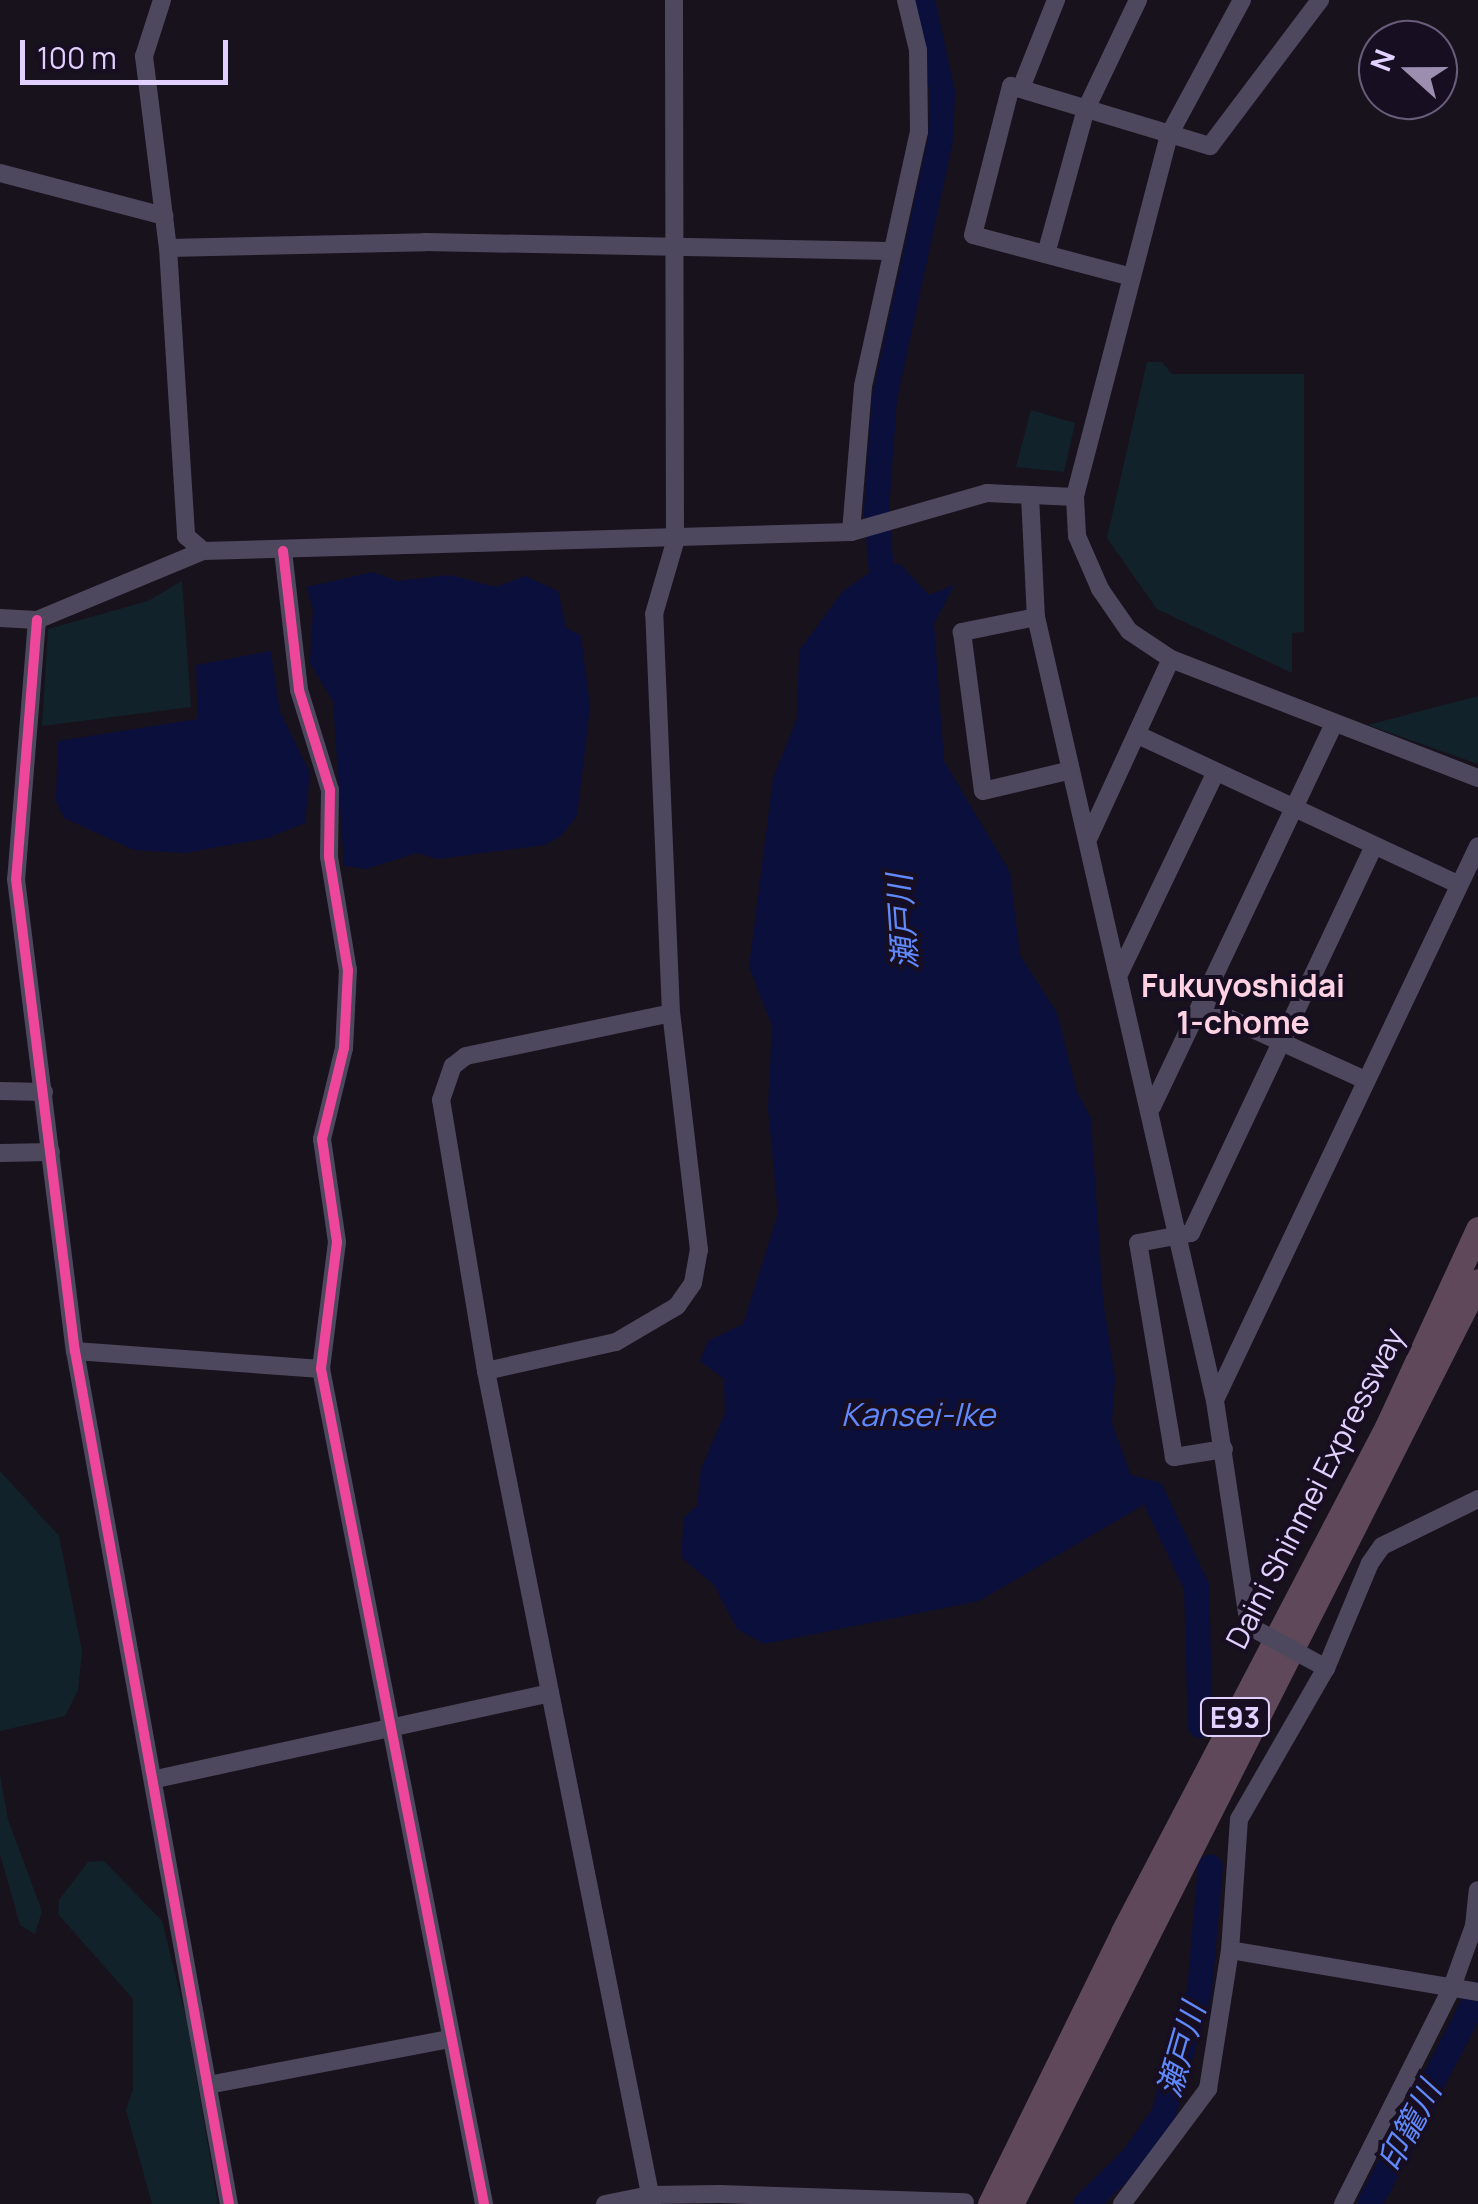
<!DOCTYPE html>
<html>
<head>
<meta charset="utf-8">
<style>
	body { margin:0 }
	#map { position:relative; width:1478px; height:2204px; overflow:hidden; background:#18121d; font-family:Manrope,"Noto Sans JP",sans-serif }
	div>[style] { position:absolute }
	.green>* { inset:0; background:#12222a }
	.water>* { inset:0; background:#0b0f3c }
	.river>* { height:25px; margin:-12.5px; padding:0 12.5px; transform-origin:12.5px; border-radius:12.5px; background:#0b0f3c }
	.minor>* { height:18px; margin:-9px; padding:0 9px; transform-origin:9px; border-radius:9px; background:#4e485e }
	.highway>* { height:25px; margin:-12.5px; padding:0 12.5px; transform-origin:12.5px; border-radius:12.5px; background:#5e4859 }
	.minor-bridge>* { height:18px; margin:-9px; padding:0 9px; transform-origin:9px; border-radius:9px; background:#4e485e }
	.cycleway>* { height:10px; margin:-5px; padding:0 5px; transform-origin:5px; border-radius:5px; background:#ed469a }
	span { translate:-50% -50%; white-space:nowrap; text-align:center; line-height:1.15; -webkit-text-stroke:8px #170e22; paint-order:stroke }
	.shield-label span { padding:2px 8px; background:#170e22; border:2px solid; border-radius:8px; -webkit-text-stroke-width:0 }
	.shield-label { font-size:28px; color:#e2d0fe; font-weight:700 }
	.street-label { font-size:30px; color:#e2d0fe }
	.water-label { font-size:32px; color:#6089fc; font-style:italic }
	.neighbourhood-label { font-size:32px; color:#fed2e2; font-weight:700 }
	.north { position:absolute; left:1358px; top:20px; width:100px; height:100px; box-sizing:border-box; background:#170e22; border:2px solid #685c7a; border-radius:50%; rotate:291deg; font-size:28px; font-weight:700; line-height:40px; text-align:center; color:#e2d0fe }
	.north::after { content:''; display:block; margin:auto; width:35px; height:45px; background:#9b8eaf; clip-path:polygon(50% 0,100% 100%,50% 72%,0 100%) }
	.scale { position:absolute; left:20px; top:40px; width:208px; height:45px; box-sizing:border-box; border:5px solid #e2d0fe; border-top:0; padding-left:12px; font-size:30px; line-height:35px; white-space:nowrap; color:#e2d0fe; -webkit-text-stroke:8px #170e22; paint-order:stroke }
</style>
</head>
<body>
<div id="map">
	<div class="green">
		<i style="clip-path:polygon(1147px 362px,1162px 362px,1172px 374px,1304px 374px,1304px 632px,1292px 633px,1292px 673px,1157px 609px,1107px 538px)"></i>
		<i style="clip-path:polygon(1031px 410px,1075px 423px,1064px 472px,1016px 467px)"></i>
		<i style="clip-path:polygon(182px 581px,191px 707px,42px 726px,48px 629px,148px 601px)"></i>
		<i style="clip-path:polygon(1478px 696px,1478px 764px,1368px 725px)"></i>
		<i style="clip-path:polygon(0 1471px,59px 1536px,82px 1651px,78px 1690px,65px 1716px,0 1731px)"></i>
		<i style="clip-path:polygon(0 1774px,8px 1820px,42px 1911px,35px 1934px,20px 1925px,0 1854px)"></i>
		<i style="clip-path:polygon(104px 1861px,162px 1921px,187px 2022px,218px 2204px,152px 2204px,126px 2110px,133px 2090px,133px 1999px,58px 1914px,59px 1900px,88px 1862px)"></i>
	</div>
	<div class="water">
		<i style="clip-path:polygon(882px 564px,900px 564px,929px 595px,954px 585px,934px 624px,944px 761px,1010px 872px,1020px 955px,1057px 1013px,1077px 1092px,1091px 1118px,1103px 1300px,1115px 1377px,1112px 1423px,1142px 1506px,979px 1601px,764px 1644px,737px 1629px,714px 1585px,681px 1557px,684px 1517px,697px 1506px,701px 1469px,725px 1413px,724px 1379px,700px 1361px,708px 1341px,743px 1324px,778px 1214px,768px 1108px,772px 1026px,749px 967px,773px 779px,797px 718px,799px 651px,843px 591px)"></i>
		<i style="clip-path:polygon(373px 572px,397px 581px,450px 575px,496px 587px,525px 576px,558px 591px,566px 627px,581px 636px,590px 707px,577px 816px,561px 836px,545px 845px,437px 859px,417px 853px,366px 869px,344px 866px,333px 701px,310px 663px,313px 610px,307px 587px)"></i>
		<i style="clip-path:polygon(271px 651px,280px 711px,310px 773px,305px 823px,268px 838px,185px 853px,134px 850px,64px 818px,56px 801px,58px 741px,198px 719px,196px 665px)"></i>
	</div>
	<div class="river">
		<i style="left:883px;top:596px;width:86px;rotate:-94.7deg"></i>
		<i style="left:876px;top:510px;width:112px;rotate:-85.9deg"></i>
		<i style="left:884px;top:398px;width:266px;rotate:-77.8deg"></i>
		<i style="left:940px;top:138px;width:46px;rotate:-87.5deg"></i>
		<i style="left:942px;top:92px;width:94px;rotate:-102.3deg"></i>
		<i style="left:1102px;top:1480px;width:52px;rotate:14.6deg"></i>
		<i style="left:1152px;top:1493px;width:103px;rotate:64.7deg"></i>
		<i style="left:1196px;top:1586px;width:139px;rotate:88.4deg"></i>
		<i style="left:1085px;top:2204px;width:67px;rotate:-44.4deg"></i>
		<i style="left:1133px;top:2157px;width:52px;rotate:-55.1deg"></i>
		<i style="left:1163px;top:2114px;width:128px;rotate:-73.7deg"></i>
		<i style="left:1199px;top:1991px;width:125px;rotate:-85deg"></i>
		<i style="left:1369px;top:2204px;width:237px;rotate:-62.6deg"></i>
	</div>
	<div class="minor">
		<i style="left:162px;top:0;width:59px;rotate:107.8deg"></i>
		<i style="left:144px;top:56px;width:193px;rotate:82.9deg"></i>
		<i style="left:168px;top:248px;width:289px;rotate:86.4deg"></i>
		<i style="left:186px;top:536px;width:23px;rotate:41deg"></i>
		<i style="left:1242px;top:0;width:153px;rotate:118.4deg"></i>
		<i style="left:1169px;top:135px;width:374px;rotate:104.6deg"></i>
		<i style="left:1075px;top:497px;width:39px;rotate:87deg"></i>
		<i style="left:1077px;top:536px;width:58px;rotate:66.5deg"></i>
		<i style="left:1100px;top:589px;width:51px;rotate:55.4deg"></i>
		<i style="left:1129px;top:631px;width:50px;rotate:33.7deg"></i>
		<i style="left:1171px;top:659px;width:329px;rotate:21.2deg"></i>
		<i style="left:1021px;top:88px;width:95px;rotate:-68.3deg"></i>
		<i style="left:0;top:173px;width:170px;rotate:14.7deg"></i>
		<i style="left:168px;top:248px;width:257px;rotate:-1.3deg"></i>
		<i style="left:425px;top:242px;width:465px;rotate:1.1deg"></i>
		<i style="left:1046px;top:254px;width:150px;rotate:-74.6deg"></i>
		<i style="left:1086px;top:109px;width:121px;rotate:-64.5deg"></i>
		<i style="left:1128px;top:276px;width:160px;rotate:-165.2deg"></i>
		<i style="left:973px;top:235px;width:154px;rotate:-75.7deg"></i>
		<i style="left:1011px;top:86px;width:208px;rotate:16.8deg"></i>
		<i style="left:1210px;top:146px;width:183px;rotate:-53deg"></i>
		<i style="left:1030px;top:496px;width:121px;rotate:87.2deg"></i>
		<i style="left:1036px;top:617px;width:804px;rotate:77.14deg"></i>
		<i style="left:1215px;top:1401px;width:228px;rotate:81.4deg"></i>
		<i style="left:851px;top:532px;width:146px;rotate:-85.3deg"></i>
		<i style="left:863px;top:386px;width:260px;rotate:-77.6deg"></i>
		<i style="left:919px;top:132px;width:82px;rotate:-90.7deg"></i>
		<i style="left:918px;top:50px;width:51px;rotate:-103.5deg"></i>
		<i style="left:283px;top:551px;width:140px;rotate:83.4deg"></i>
		<i style="left:299px;top:690px;width:105px;rotate:72.8deg"></i>
		<i style="left:330px;top:790px;width:67px;rotate:90.9deg"></i>
		<i style="left:329px;top:857px;width:115px;rotate:80.5deg"></i>
		<i style="left:348px;top:970px;width:78px;rotate:92.9deg"></i>
		<i style="left:344px;top:1048px;width:94px;rotate:103.6deg"></i>
		<i style="left:322px;top:1139px;width:104px;rotate:81.7deg"></i>
		<i style="left:337px;top:1242px;width:128px;rotate:97.2deg"></i>
		<i style="left:321px;top:1369px;width:851px;rotate:78.95deg"></i>
		<i style="left:1036px;top:617px;width:76px;rotate:168.5deg"></i>
		<i style="left:962px;top:632px;width:160px;rotate:82.5deg"></i>
		<i style="left:983px;top:791px;width:90px;rotate:-13.4deg"></i>
		<i style="left:0;top:618px;width:37px;rotate:3deg"></i>
		<i style="left:37px;top:620px;width:180px;rotate:-22.6deg"></i>
		<i style="left:203px;top:551px;width:648px;rotate:-1.68deg"></i>
		<i style="left:851px;top:532px;width:141px;rotate:-16deg"></i>
		<i style="left:987px;top:493px;width:88px;rotate:2.6deg"></i>
		<i style="left:37px;top:620px;width:260px;rotate:94.6deg"></i>
		<i style="left:16px;top:879px;width:476px;rotate:82.9deg"></i>
		<i style="left:75px;top:1351px;width:867px;rotate:79.77deg"></i>
		<i style="left:1138px;top:735px;width:354px;rotate:25deg"></i>
		<i style="left:1089px;top:837px;width:196px;rotate:-65.3deg"></i>
		<i style="left:1120px;top:972px;width:222px;rotate:-64.4deg"></i>
		<i style="left:1202px;top:1006px;width:179px;rotate:24.4deg"></i>
		<i style="left:0;top:1091px;width:44px;rotate:1.3deg"></i>
		<i style="left:1152px;top:1107px;width:423px;rotate:-64.6deg"></i>
		<i style="left:0;top:1153px;width:51px;rotate:-1.1deg"></i>
		<i style="left:75px;top:1351px;width:247px;rotate:4.2deg"></i>
		<i style="left:486px;top:1371px;width:133px;rotate:-12.6deg"></i>
		<i style="left:616px;top:1342px;width:71px;rotate:-30.5deg"></i>
		<i style="left:677px;top:1306px;width:28px;rotate:-55deg"></i>
		<i style="left:693px;top:1283px;width:34px;rotate:-80deg"></i>
		<i style="left:699px;top:1250px;width:239px;rotate:-96.7deg"></i>
		<i style="left:671px;top:1013px;width:399px;rotate:-92.4deg"></i>
		<i style="left:654px;top:614px;width:75px;rotate:-73.7deg"></i>
		<i style="left:675px;top:542px;width:542px;rotate:-90.11deg"></i>
		<i style="left:1215px;top:1400px;width:613px;rotate:-64.6deg"></i>
		<i style="left:1224px;top:1449px;width:51px;rotate:170.9deg"></i>
		<i style="left:1174px;top:1457px;width:217px;rotate:-99.5deg"></i>
		<i style="left:1138px;top:1243px;width:54px;rotate:-10.7deg"></i>
		<i style="left:1191px;top:1233px;width:428px;rotate:-64.7deg"></i>
		<i style="left:1478px;top:1499px;width:107px;rotate:153.9deg"></i>
		<i style="left:1382px;top:1546px;width:21px;rotate:125deg"></i>
		<i style="left:1370px;top:1563px;width:114px;rotate:112.7deg"></i>
		<i style="left:1326px;top:1668px;width:174px;rotate:119.9deg"></i>
		<i style="left:1239px;top:1819px;width:131px;rotate:93.9deg"></i>
		<i style="left:1230px;top:1950px;width:252px;rotate:9.6deg"></i>
		<i style="left:156px;top:1779px;width:403px;rotate:-12.3deg"></i>
		<i style="left:208px;top:2085px;width:245px;rotate:-10.8deg"></i>
		<i style="left:605px;top:2204px;width:47px;rotate:-11.1deg"></i>
		<i style="left:651px;top:2195px;width:69px;rotate:-0.8deg"></i>
		<i style="left:720px;top:2194px;width:245px;rotate:1.9deg"></i>
		<i style="left:652px;top:2204px;width:849px;rotate:-101.27deg"></i>
		<i style="left:486px;top:1371px;width:275px;rotate:-99.4deg"></i>
		<i style="left:441px;top:1100px;width:36px;rotate:-71deg"></i>
		<i style="left:453px;top:1066px;width:16px;rotate:-38deg"></i>
		<i style="left:466px;top:1056px;width:209px;rotate:-11.8deg"></i>
		<i style="left:1122px;top:2204px;width:144px;rotate:-53.2deg"></i>
		<i style="left:1208px;top:2089px;width:141px;rotate:-81deg"></i>
		<i style="left:1343px;top:2204px;width:243px;rotate:-63.3deg"></i>
		<i style="left:1452px;top:1987px;width:65px;rotate:-70.2deg"></i>
		<i style="left:1474px;top:1926px;width:36px;rotate:-84deg"></i>
	</div>
	<div class="highway">
		<i style="left:990px;top:2204px;width:303px;rotate:-63.9deg"></i>
		<i style="left:1123px;top:1932px;width:570px;rotate:-62.4deg"></i>
		<i style="left:1387px;top:1427px;width:218px;rotate:-65.3deg"></i>
		<i style="left:1011px;top:2204px;width:1034px;rotate:-63.16deg"></i>
	</div>
	<div class="minor-bridge">
		<i style="left:1249px;top:1626px;width:88px;rotate:28.6deg"></i>
	</div>
	<div class="cycleway">
		<i style="left:283px;top:551px;width:140px;rotate:83.4deg"></i>
		<i style="left:299px;top:690px;width:105px;rotate:72.8deg"></i>
		<i style="left:330px;top:790px;width:67px;rotate:90.9deg"></i>
		<i style="left:329px;top:857px;width:115px;rotate:80.5deg"></i>
		<i style="left:348px;top:970px;width:78px;rotate:92.9deg"></i>
		<i style="left:344px;top:1048px;width:94px;rotate:103.6deg"></i>
		<i style="left:322px;top:1139px;width:104px;rotate:81.7deg"></i>
		<i style="left:337px;top:1242px;width:128px;rotate:97.2deg"></i>
		<i style="left:321px;top:1369px;width:851px;rotate:78.95deg"></i>
		<i style="left:37px;top:620px;width:260px;rotate:94.6deg"></i>
		<i style="left:16px;top:879px;width:476px;rotate:82.9deg"></i>
		<i style="left:75px;top:1351px;width:867px;rotate:79.77deg"></i>
	</div>
	<div class="shield-label">
		<span style="left:1235px;top:1717px">E93</span>
	</div>
	<div class="street-label">
		<span style="left:1315px;top:1488px;rotate:-63deg">Daini Shinmei Expressway</span>
	</div>
	<div class="water-label">
		<span style="left:902px;top:922px;rotate:-94deg">瀬戸川</span>
		<span style="left:918px;top:1414px">Kansei-Ike</span>
		<span style="left:1181px;top:2050px;rotate:-74deg">瀬戸川</span>
		<span style="left:1409px;top:2126px;rotate:-62deg">印籠川</span>
	</div>
	<div class="neighbourhood-label">
		<span style="left:1243px;top:1004px">Fukuyoshidai<br>1-chome</span>
	</div>
	<div class="north">N</div>
	<div class="scale">100 m</div>
</div>
</body>
</html>
